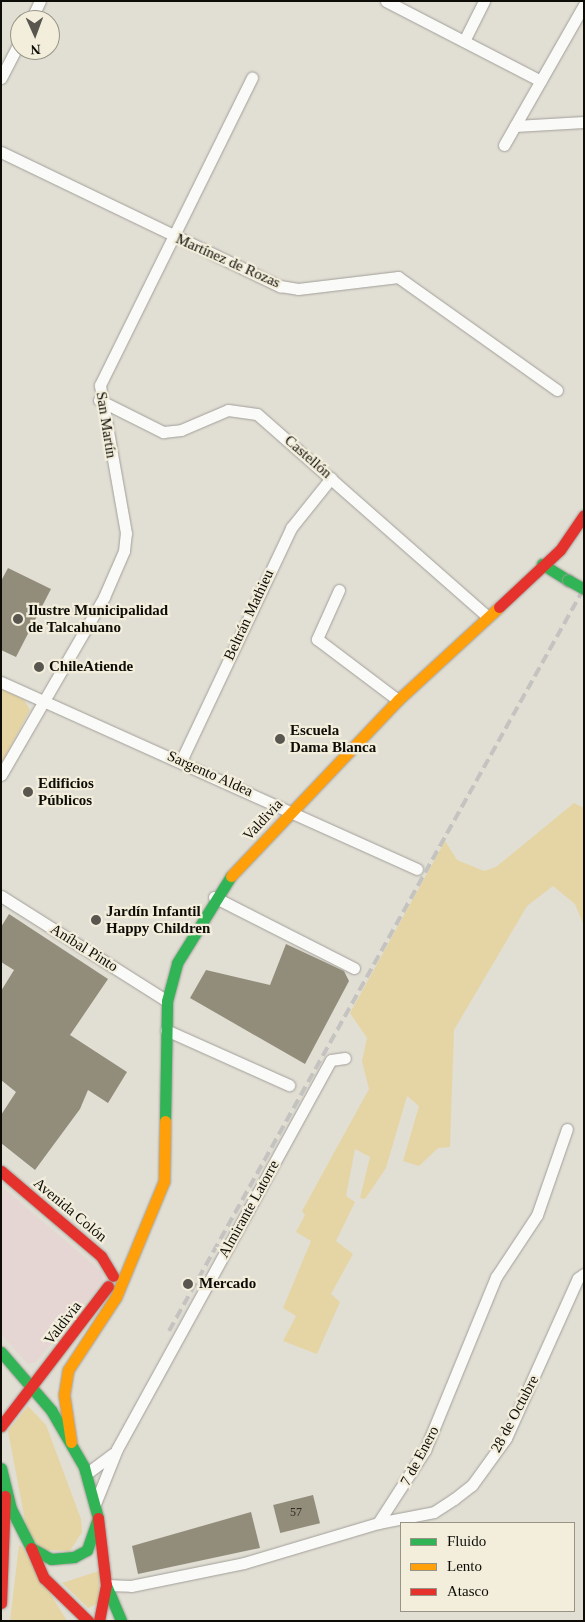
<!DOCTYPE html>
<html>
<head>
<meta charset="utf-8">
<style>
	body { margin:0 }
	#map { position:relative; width:585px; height:1622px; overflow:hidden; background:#e1ded4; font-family:"Times New Roman",serif }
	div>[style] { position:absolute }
	.commercial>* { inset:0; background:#e6d6d3 }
	.green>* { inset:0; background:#e5d5a4 }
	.building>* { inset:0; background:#928d7a; transform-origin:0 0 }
	.roads { filter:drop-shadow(0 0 1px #a19f98) drop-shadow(0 0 1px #a19f98) }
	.street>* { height:11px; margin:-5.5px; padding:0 5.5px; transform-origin:5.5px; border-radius:5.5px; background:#fafaf9 }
	.fast>* { height:11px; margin:-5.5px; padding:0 5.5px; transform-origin:5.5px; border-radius:5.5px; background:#30b455 }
	.slow>* { height:11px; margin:-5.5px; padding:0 5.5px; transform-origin:5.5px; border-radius:5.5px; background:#ff9f0a }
	.jam>* { height:11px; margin:-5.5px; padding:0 5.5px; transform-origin:5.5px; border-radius:5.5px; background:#e5322d }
	.rail>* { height:4px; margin-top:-2px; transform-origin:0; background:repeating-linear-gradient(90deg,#c4c3c0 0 10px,transparent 0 15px) }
	.bridges { filter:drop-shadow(0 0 1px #a19f98) drop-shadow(0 0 1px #a19f98) }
	.fast-bridge>* { height:11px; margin:-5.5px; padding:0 5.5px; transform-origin:5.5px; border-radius:5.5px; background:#30b455 }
	.dots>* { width:14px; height:14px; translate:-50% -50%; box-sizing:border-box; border:2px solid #f3eedc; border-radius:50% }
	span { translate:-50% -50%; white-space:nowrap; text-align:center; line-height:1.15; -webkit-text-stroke:4.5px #f3eedc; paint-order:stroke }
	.number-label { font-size:12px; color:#2f2c23 }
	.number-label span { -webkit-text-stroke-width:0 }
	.street-label { font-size:15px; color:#0e0c06 }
	.poi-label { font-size:15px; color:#0e0c06; font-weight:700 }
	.left { translate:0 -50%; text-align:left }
	.frame { position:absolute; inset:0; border:2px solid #0e0c06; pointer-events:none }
	.legend { position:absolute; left:400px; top:1522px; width:175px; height:90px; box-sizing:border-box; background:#f3eedc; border:1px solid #979486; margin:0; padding:6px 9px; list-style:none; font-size:15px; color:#0e0c06 }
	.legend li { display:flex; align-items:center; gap:10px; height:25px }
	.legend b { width:25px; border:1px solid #979486 }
	.north { position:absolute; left:10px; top:10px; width:50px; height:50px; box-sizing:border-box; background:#f3eedc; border:1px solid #979486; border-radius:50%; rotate:178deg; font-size:14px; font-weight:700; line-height:20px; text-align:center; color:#0e0c06 }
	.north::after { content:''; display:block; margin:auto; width:18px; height:22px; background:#58564e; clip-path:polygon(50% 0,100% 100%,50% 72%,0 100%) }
</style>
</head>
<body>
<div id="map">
	<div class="commercial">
		<i style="clip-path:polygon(1px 1186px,102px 1272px,103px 1281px,36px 1362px,28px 1364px,1px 1334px)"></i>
	</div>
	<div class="green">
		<i style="clip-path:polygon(1px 689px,24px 700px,30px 710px,1px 764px)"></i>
		<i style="clip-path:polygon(574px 803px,584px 808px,584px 926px,575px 904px,553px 886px,527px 906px,454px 1030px,450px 1147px,438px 1148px,419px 1166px,403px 1161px,419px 1106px,407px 1096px,386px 1168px,365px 1199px,360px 1198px,370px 1157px,355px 1149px,346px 1196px,355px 1202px,336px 1241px,353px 1254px,331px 1294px,340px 1302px,317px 1354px,283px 1341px,296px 1316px,283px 1308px,311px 1241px,296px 1232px,305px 1215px,302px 1211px,369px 1089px,362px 1061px,367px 1038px,350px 1013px,445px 841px,457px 860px,484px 871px,496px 867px)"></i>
		<i style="clip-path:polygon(28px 1406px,46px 1425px,81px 1519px,82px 1532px,70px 1551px,41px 1550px,27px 1531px,8px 1431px)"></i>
		<i style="clip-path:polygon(19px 1545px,22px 1547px,67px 1621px,10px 1621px)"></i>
		<i style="clip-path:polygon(99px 1571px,99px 1603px,88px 1608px,62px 1583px)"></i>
	</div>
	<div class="building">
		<i style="clip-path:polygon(8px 568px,51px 589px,16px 657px,1px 650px,1px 581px)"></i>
		<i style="clip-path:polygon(9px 914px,108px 979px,70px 1035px,127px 1072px,108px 1103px,88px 1090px,80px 1109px,35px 1170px,1px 1143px,1px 1115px,16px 1092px,1px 1080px,1px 991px,14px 970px,1px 962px,1px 927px)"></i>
		<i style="clip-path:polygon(286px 944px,344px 971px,349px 981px,305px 1064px,190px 998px,206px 970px,270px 985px)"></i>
		<i style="left:313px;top:1495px;width:29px;height:41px;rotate:76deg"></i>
		<i style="clip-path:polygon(251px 1512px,260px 1548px,138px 1574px,132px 1546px)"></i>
	</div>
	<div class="roads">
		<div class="street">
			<i style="left:386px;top:1px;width:174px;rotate:27.3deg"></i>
			<i style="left:31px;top:20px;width:21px;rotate:-65deg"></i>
			<i style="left:464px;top:41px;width:45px;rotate:-63.4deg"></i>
			<i style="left:1px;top:78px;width:42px;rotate:-62.8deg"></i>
			<i style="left:515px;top:126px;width:69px;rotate:-3.3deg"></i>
			<i style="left:504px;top:145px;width:161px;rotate:-60.3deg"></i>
			<i style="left:1px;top:152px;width:310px;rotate:25.7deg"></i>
			<i style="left:280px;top:286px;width:18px;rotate:9deg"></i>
			<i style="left:298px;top:289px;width:101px;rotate:-6.8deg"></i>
			<i style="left:398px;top:277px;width:195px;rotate:35.4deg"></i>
			<i style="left:99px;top:400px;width:72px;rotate:26.6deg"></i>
			<i style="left:163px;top:432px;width:18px;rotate:-6deg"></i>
			<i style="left:181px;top:430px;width:51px;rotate:-23.1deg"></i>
			<i style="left:228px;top:410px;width:29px;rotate:8deg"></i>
			<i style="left:257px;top:414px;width:305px;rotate:41.3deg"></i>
			<i style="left:339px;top:590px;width:54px;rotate:114.2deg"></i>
			<i style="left:317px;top:639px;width:101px;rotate:37deg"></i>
			<i style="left:1px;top:682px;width:456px;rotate:24.2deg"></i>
			<i style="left:181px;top:761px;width:258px;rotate:-64.7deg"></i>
			<i style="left:291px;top:528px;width:64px;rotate:-51.3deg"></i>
			<i style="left:1px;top:775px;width:206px;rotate:-59.9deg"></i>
			<i style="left:104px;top:597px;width:50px;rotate:-66.5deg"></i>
			<i style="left:124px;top:551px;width:18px;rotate:-84deg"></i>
			<i style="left:126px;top:533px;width:150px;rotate:-100deg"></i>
			<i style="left:100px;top:385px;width:343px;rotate:-63.7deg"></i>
			<i style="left:1px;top:896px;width:196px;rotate:32.3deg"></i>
			<i style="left:214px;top:897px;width:157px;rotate:26.9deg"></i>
			<i style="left:166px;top:1030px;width:135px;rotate:24.1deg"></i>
			<i style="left:86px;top:1474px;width:34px;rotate:-37deg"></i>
			<i style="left:95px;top:1504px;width:59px;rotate:-68.2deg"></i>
			<i style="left:117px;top:1449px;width:444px;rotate:-61.2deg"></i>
			<i style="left:331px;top:1060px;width:14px;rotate:-8deg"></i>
			<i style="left:378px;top:1523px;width:87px;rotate:-57.2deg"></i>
			<i style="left:425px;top:1450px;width:187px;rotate:-67.7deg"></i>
			<i style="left:496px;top:1277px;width:74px;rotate:-56.5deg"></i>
			<i style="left:537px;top:1215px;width:91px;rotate:-70.8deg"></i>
			<i style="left:106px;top:1585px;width:25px;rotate:2deg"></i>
			<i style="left:131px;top:1586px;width:115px;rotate:-11.5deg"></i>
			<i style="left:244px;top:1563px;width:140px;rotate:-16.6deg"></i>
			<i style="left:378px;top:1523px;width:57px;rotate:-11.1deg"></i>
			<i style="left:434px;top:1512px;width:24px;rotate:-33deg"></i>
			<i style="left:454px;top:1499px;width:23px;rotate:-38deg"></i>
			<i style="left:472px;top:1485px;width:58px;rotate:-54.1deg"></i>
			<i style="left:506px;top:1438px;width:175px;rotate:-65.8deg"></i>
			<i style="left:578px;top:1278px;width:7px;rotate:-34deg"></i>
		</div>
		<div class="fast">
			<i style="left:542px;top:564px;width:31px;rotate:32deg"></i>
			<i style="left:165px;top:1121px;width:120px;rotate:-89deg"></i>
			<i style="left:167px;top:1001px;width:39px;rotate:-75deg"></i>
			<i style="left:177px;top:963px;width:102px;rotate:-58.2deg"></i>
			<i style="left:1px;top:1352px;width:77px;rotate:49.2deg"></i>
			<i style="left:51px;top:1410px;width:66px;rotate:59.9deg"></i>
			<i style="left:84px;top:1467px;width:53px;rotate:74.6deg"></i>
			<i style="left:98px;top:1518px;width:34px;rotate:109deg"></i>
			<i style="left:87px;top:1550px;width:15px;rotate:152deg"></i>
			<i style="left:74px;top:1557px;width:23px;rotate:175deg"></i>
			<i style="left:51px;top:1559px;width:23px;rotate:-151deg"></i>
			<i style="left:31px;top:1548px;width:44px;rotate:-117.1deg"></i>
			<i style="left:11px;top:1509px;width:42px;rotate:-103.7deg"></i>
			<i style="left:106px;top:1585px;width:39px;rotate:67deg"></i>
		</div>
		<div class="slow">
			<i style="left:231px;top:876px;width:243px;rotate:-46.5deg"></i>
			<i style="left:398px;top:700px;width:137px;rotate:-42.6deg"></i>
			<i style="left:71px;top:1442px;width:48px;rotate:-98.5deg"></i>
			<i style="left:64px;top:1395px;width:25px;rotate:-81deg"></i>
			<i style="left:68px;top:1370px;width:87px;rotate:-56.7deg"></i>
			<i style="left:116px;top:1297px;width:126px;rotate:-67.5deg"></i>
			<i style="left:164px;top:1181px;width:60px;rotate:-89deg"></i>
		</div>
		<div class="jam">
			<i style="left:499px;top:607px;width:83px;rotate:-43.1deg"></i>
			<i style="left:560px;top:550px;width:42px;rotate:-55.6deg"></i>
			<i style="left:1px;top:1171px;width:131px;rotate:40.4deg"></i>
			<i style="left:101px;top:1256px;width:23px;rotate:59deg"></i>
			<i style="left:1px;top:1426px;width:176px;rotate:-52.6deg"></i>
			<i style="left:98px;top:1518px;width:67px;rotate:83.2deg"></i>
			<i style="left:106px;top:1585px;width:37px;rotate:101deg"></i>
			<i style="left:31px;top:1548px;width:33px;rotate:67deg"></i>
			<i style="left:44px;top:1578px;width:62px;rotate:44.3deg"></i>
			<i style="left:1px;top:1603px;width:107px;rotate:-87.9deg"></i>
		</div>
	</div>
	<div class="rail">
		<i style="left:169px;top:1331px;width:851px;rotate:-60.81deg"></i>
	</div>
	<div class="bridges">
		<div class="fast-bridge">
			<i style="left:568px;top:580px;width:18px;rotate:29deg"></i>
		</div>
	</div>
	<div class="dots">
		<i style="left:18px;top:619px;background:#58564e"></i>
		<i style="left:39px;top:667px;background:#58564e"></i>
		<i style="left:280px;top:739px;background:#58564e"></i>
		<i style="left:28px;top:792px;background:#58564e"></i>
		<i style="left:96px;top:920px;background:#58564e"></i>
		<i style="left:188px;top:1284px;background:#58564e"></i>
	</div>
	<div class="number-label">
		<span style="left:296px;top:1513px">57</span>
	</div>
	<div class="street-label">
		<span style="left:228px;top:261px;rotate:24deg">Martínez de Rozas</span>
		<span style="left:106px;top:425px;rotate:81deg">San Martín</span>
		<span style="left:308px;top:457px;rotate:41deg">Castellón</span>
		<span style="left:249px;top:615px;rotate:-65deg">Beltrán Mathieu</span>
		<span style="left:210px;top:774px;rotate:24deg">Sargento Aldea</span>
		<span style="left:263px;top:820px;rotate:-47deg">Valdivia</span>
		<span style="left:84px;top:948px;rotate:32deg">Aníbal Pinto</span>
		<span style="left:249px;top:1209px;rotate:-61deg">Almirante Latorre</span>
		<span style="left:70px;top:1210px;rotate:40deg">Avenida Colón</span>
		<span style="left:63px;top:1323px;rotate:-52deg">Valdivia</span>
		<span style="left:515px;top:1414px;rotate:-62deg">28 de Octubre</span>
		<span style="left:420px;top:1456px;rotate:-62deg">7 de Enero</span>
	</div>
	<div class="poi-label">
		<span class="left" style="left:28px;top:619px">Ilustre Municipalidad<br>de Talcahuano</span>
		<span class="left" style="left:49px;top:667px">ChileAtiende</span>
		<span class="left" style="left:290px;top:739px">Escuela<br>Dama Blanca</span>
		<span class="left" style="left:38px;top:792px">Edificios<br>Públicos</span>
		<span class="left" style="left:106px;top:920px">Jardín Infantil<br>Happy Children</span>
		<span class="left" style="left:199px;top:1284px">Mercado</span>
	</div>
	<div class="frame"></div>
	<ul class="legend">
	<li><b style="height:6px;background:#30b455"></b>Fluido</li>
	<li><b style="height:6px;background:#ff9f0a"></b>Lento</li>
	<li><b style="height:6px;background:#e5322d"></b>Atasco</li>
	</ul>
	<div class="north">N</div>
</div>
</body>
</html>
